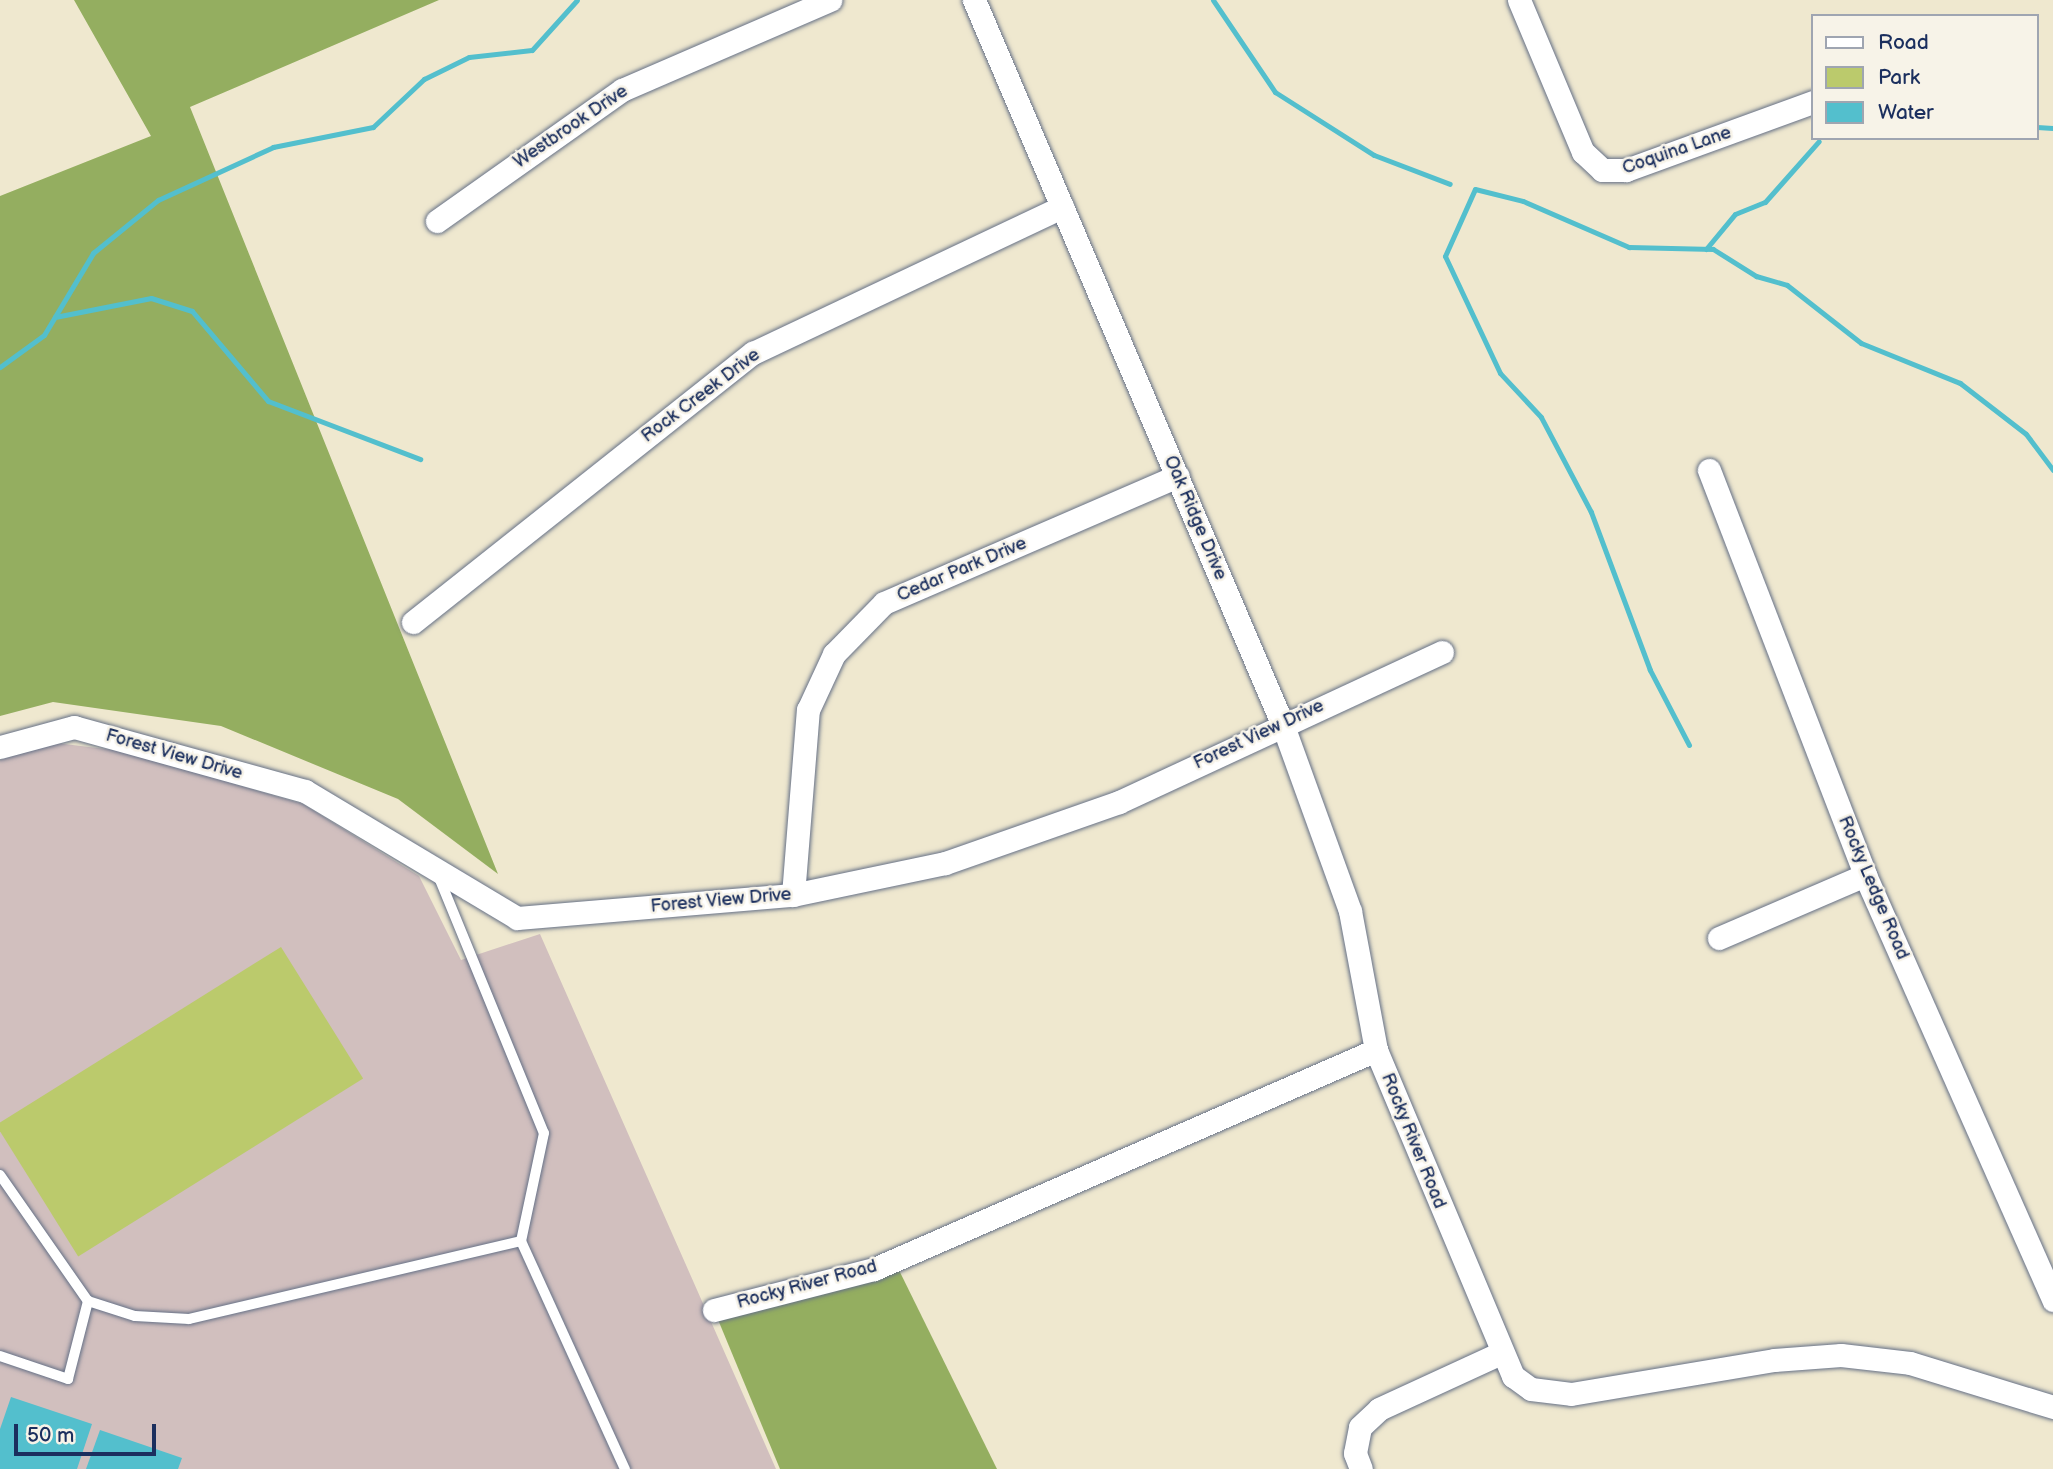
<!DOCTYPE html>
<html>
<head>
<meta charset="utf-8">
<style>
	body { margin:0 }
	#map { position:relative; width:2053px; height:1469px; overflow:hidden; background:#efe8cf; font-family:"Balsamiq Sans",sans-serif }
	div>[style] { position:absolute }
	.industrial>* { inset:0; background:#d1bfbe }
	.green>* { inset:0; background:#bbca6c; transform-origin:0 0 }
	.forest>* { inset:0; background:#94ae60 }
	.water>* { inset:0; background:#53bfcd }
	.stream>* { height:5px; margin:-2.5px; padding:0 2.5px; transform-origin:2.5px; border-radius:2.5px; background:#53bfcd }
	.roads { filter:drop-shadow(0 0 2px #657086) drop-shadow(0 0 2px #657086) }
	.service>* { height:10px; margin:-5px; padding:0 5px; transform-origin:5px; border-radius:5px; background:#fff }
	.minor>* { height:23px; margin:-11.5px; padding:0 11.5px; transform-origin:11.5px; border-radius:11.5px; background:#fff }
	span { translate:-50% -50%; white-space:nowrap; text-align:center; line-height:1.15; -webkit-text-stroke:5px #f7f3e8; paint-order:stroke }
	.street-label { font-size:18px; color:#1b2f5e }
	.legend { position:absolute; left:1811px; top:14px; width:228px; height:126px; box-sizing:border-box; background:#f7f3e8; border:2px solid #9fa5b1; margin:0; padding:9px 12px; list-style:none; font-size:21px; color:#1b2f5e }
	.legend li { display:flex; align-items:center; gap:14px; height:35px }
	.legend b { width:35px; border:2px solid #9fa5b1 }
	.scale { position:absolute; left:14px; top:1424px; width:142px; height:32px; box-sizing:border-box; border:4px solid #1b2f5e; border-top:0; padding-left:9px; font-size:21px; line-height:24px; white-space:nowrap; color:#1b2f5e; -webkit-text-stroke:5px #f7f3e8; paint-order:stroke }
</style>
</head>
<body>
<div id="map">
	<div class="industrial">
		<i style="clip-path:polygon(56px 743px,122px 751px,303px 804px,419px 876px,461px 960px,540px 934px,776px 1469px,0 1469px,0 760px)"></i>
	</div>
	<div class="green">
		<i style="left:281px;top:947px;width:155px;height:336px;rotate:58deg"></i>
	</div>
	<div class="forest">
		<i style="clip-path:polygon(74px 0,439px 0,190px 107px,498px 874px,398px 799px,221px 726px,53px 702px,0 716px,0 196px,151px 136px)"></i>
		<i style="clip-path:polygon(894px 1260px,997px 1469px,780px 1469px,714px 1310px)"></i>
	</div>
	<div class="water">
		<i style="clip-path:polygon(11px 1397px,92px 1424px,77px 1469px,0 1469px,0 1429px)"></i>
		<i style="clip-path:polygon(100px 1430px,182px 1458px,178px 1469px,86px 1469px)"></i>
	</div>
	<div class="stream">
		<i style="left:1213px;top:0;width:111px;rotate:56deg"></i>
		<i style="left:1275px;top:92px;width:117px;rotate:32.5deg"></i>
		<i style="left:1374px;top:155px;width:81px;rotate:20.9deg"></i>
		<i style="left:2037px;top:127px;width:16px;rotate:4deg"></i>
		<i style="left:1706px;top:249px;width:45px;rotate:-50.4deg"></i>
		<i style="left:1735px;top:214px;width:32px;rotate:-22deg"></i>
		<i style="left:1765px;top:202px;width:81px;rotate:-48.5deg"></i>
		<i style="left:55px;top:317px;width:98px;rotate:-11.2deg"></i>
		<i style="left:151px;top:298px;width:43px;rotate:17.6deg"></i>
		<i style="left:192px;top:311px;width:118px;rotate:49.8deg"></i>
		<i style="left:268px;top:401px;width:163px;rotate:20.9deg"></i>
		<i style="left:0;top:367px;width:54px;rotate:-36deg"></i>
		<i style="left:44px;top:335px;width:96px;rotate:-59.1deg"></i>
		<i style="left:93px;top:253px;width:84px;rotate:-39.2deg"></i>
		<i style="left:158px;top:200px;width:127px;rotate:-24.7deg"></i>
		<i style="left:273px;top:147px;width:102px;rotate:-11.3deg"></i>
		<i style="left:373px;top:127px;width:70px;rotate:-43.3deg"></i>
		<i style="left:424px;top:79px;width:50px;rotate:-26.1deg"></i>
		<i style="left:469px;top:57px;width:63px;rotate:-6.3deg"></i>
		<i style="left:532px;top:50px;width:67px;rotate:-48deg"></i>
		<i style="left:1689px;top:745px;width:85px;rotate:-117.5deg"></i>
		<i style="left:1650px;top:670px;width:169px;rotate:-110.5deg"></i>
		<i style="left:1591px;top:512px;width:107px;rotate:-117.8deg"></i>
		<i style="left:1541px;top:417px;width:60px;rotate:-133deg"></i>
		<i style="left:1500px;top:373px;width:129px;rotate:-115.2deg"></i>
		<i style="left:1445px;top:256px;width:73px;rotate:-65.9deg"></i>
		<i style="left:1475px;top:189px;width:49px;rotate:14deg"></i>
		<i style="left:1523px;top:201px;width:116px;rotate:23.5deg"></i>
		<i style="left:1629px;top:247px;width:84px;rotate:1.4deg"></i>
		<i style="left:1713px;top:249px;width:51px;rotate:32.1deg"></i>
		<i style="left:1756px;top:276px;width:32px;rotate:16deg"></i>
		<i style="left:1787px;top:285px;width:94px;rotate:38.1deg"></i>
		<i style="left:1861px;top:343px;width:107px;rotate:22deg"></i>
		<i style="left:1960px;top:383px;width:83px;rotate:37.7deg"></i>
		<i style="left:2026px;top:434px;width:45px;rotate:53.1deg"></i>
	</div>
	<div class="roads">
		<div class="service">
			<i style="left:438px;top:875px;width:279px;rotate:67.7deg"></i>
			<i style="left:544px;top:1133px;width:110px;rotate:102deg"></i>
			<i style="left:0;top:1175px;width:154px;rotate:55.1deg"></i>
			<i style="left:88px;top:1301px;width:49px;rotate:17.7deg"></i>
			<i style="left:135px;top:1316px;width:54px;rotate:3.2deg"></i>
			<i style="left:189px;top:1319px;width:341px;rotate:-13.2deg"></i>
			<i style="left:521px;top:1241px;width:251px;rotate:65.5deg"></i>
			<i style="left:0;top:1356px;width:72px;rotate:18.7deg"></i>
			<i style="left:68px;top:1379px;width:81px;rotate:-75.6deg"></i>
		</div>
		<div class="minor">
			<i style="left:974px;top:0;width:786px;rotate:66.93deg"></i>
			<i style="left:1282px;top:723px;width:200px;rotate:70.1deg"></i>
			<i style="left:1350px;top:911px;width:141px;rotate:79.4deg"></i>
			<i style="left:1376px;top:1050px;width:354px;rotate:67.2deg"></i>
			<i style="left:1513px;top:1376px;width:22px;rotate:36deg"></i>
			<i style="left:1531px;top:1389px;width:40px;rotate:7.1deg"></i>
			<i style="left:1571px;top:1394px;width:206px;rotate:-9.5deg"></i>
			<i style="left:1774px;top:1360px;width:67px;rotate:-4.3deg"></i>
			<i style="left:1841px;top:1355px;width:69px;rotate:6.6deg"></i>
			<i style="left:1910px;top:1363px;width:150px;rotate:17.1deg"></i>
			<i style="left:1519px;top:0;width:165px;rotate:67.2deg"></i>
			<i style="left:1583px;top:152px;width:26px;rotate:43deg"></i>
			<i style="left:1602px;top:170px;width:24px"></i>
			<i style="left:1626px;top:170px;width:199px;rotate:-20deg"></i>
			<i style="left:437px;top:221px;width:227px;rotate:-35.3deg"></i>
			<i style="left:622px;top:90px;width:227px;rotate:-23.4deg"></i>
			<i style="left:1709px;top:470px;width:434px;rotate:68.9deg"></i>
			<i style="left:1865px;top:875px;width:465px;rotate:66.1deg"></i>
			<i style="left:413px;top:622px;width:434px;rotate:-38.4deg"></i>
			<i style="left:753px;top:353px;width:342px;rotate:-25.3deg"></i>
			<i style="left:0;top:747px;width:77px;rotate:-15.1deg"></i>
			<i style="left:74px;top:727px;width:240px;rotate:15.5deg"></i>
			<i style="left:305px;top:791px;width:247px;rotate:30.9deg"></i>
			<i style="left:517px;top:918px;width:277px;rotate:-4.8deg"></i>
			<i style="left:793px;top:895px;width:155px;rotate:-11.9deg"></i>
			<i style="left:945px;top:863px;width:184px;rotate:-19.3deg"></i>
			<i style="left:1119px;top:802px;width:356px;rotate:-24.9deg"></i>
			<i style="left:793px;top:895px;width:186px;rotate:-85.4deg"></i>
			<i style="left:808px;top:710px;width:62px;rotate:-65.1deg"></i>
			<i style="left:834px;top:654px;width:71px;rotate:-45.6deg"></i>
			<i style="left:884px;top:603px;width:320px;rotate:-23.4deg"></i>
			<i style="left:1719px;top:938px;width:159px;rotate:-23.3deg"></i>
			<i style="left:714px;top:1310px;width:165px;rotate:-14.4deg"></i>
			<i style="left:874px;top:1269px;width:548px;rotate:-23.57deg"></i>
			<i style="left:1361px;top:1469px;width:17px;rotate:-111deg"></i>
			<i style="left:1355px;top:1453px;width:26px;rotate:-79deg"></i>
			<i style="left:1360px;top:1427px;width:26px;rotate:-43deg"></i>
			<i style="left:1379px;top:1409px;width:134px;rotate:-24.7deg"></i>
		</div>
	</div>
	<div class="street-label">
		<span style="left:571px;top:127px;rotate:-34deg">Westbrook Drive</span>
		<span style="left:1677px;top:151px;rotate:-19deg">Coquina Lane</span>
		<span style="left:701px;top:396px;rotate:-37deg">Rock Creek Drive</span>
		<span style="left:1195px;top:518px;rotate:67deg">Oak Ridge Drive</span>
		<span style="left:962px;top:570px;rotate:-23deg">Cedar Park Drive</span>
		<span style="left:1259px;top:735px;rotate:-25deg">Forest View Drive</span>
		<span style="left:174px;top:755px;rotate:16deg">Forest View Drive</span>
		<span style="left:1873px;top:888px;rotate:67deg">Rocky Ledge Road</span>
		<span style="left:721px;top:901px;rotate:-5deg">Forest View Drive</span>
		<span style="left:1413px;top:1141px;rotate:68deg">Rocky River Road</span>
		<span style="left:807px;top:1285px;rotate:-15deg">Rocky River Road</span>
	</div>
	<ul class="legend">
	<li><b style="height:9px;background:#fff"></b>Road</li>
	<li><b style="height:19px;background:#bbca6c"></b>Park</li>
	<li><b style="height:19px;background:#53bfcd"></b>Water</li>
	</ul>
	<div class="scale">50 m</div>
</div>
</body>
</html>
